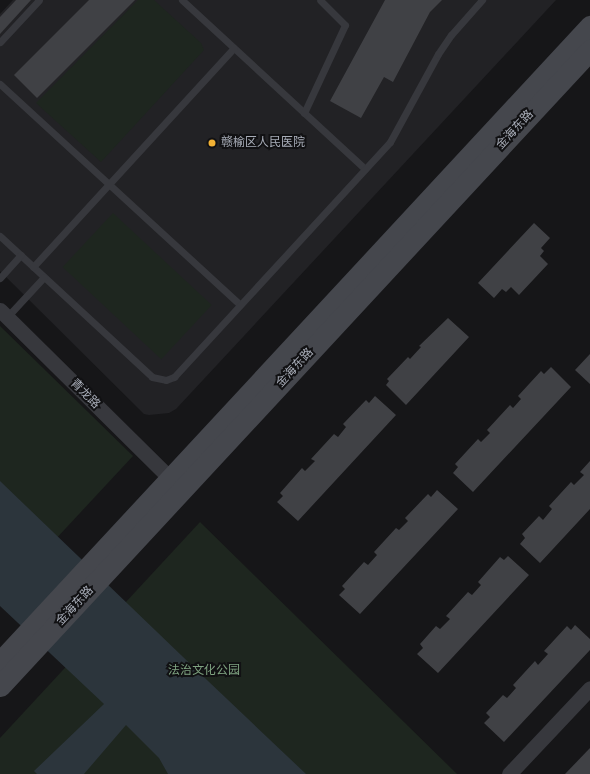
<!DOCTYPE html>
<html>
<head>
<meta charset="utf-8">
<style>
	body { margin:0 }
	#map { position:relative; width:590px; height:774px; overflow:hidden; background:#161618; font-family:"Fira Sans","Noto Sans SC",sans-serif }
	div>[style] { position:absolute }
	.built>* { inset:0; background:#222225 }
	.green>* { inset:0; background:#1e261f; transform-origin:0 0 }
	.water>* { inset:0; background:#2c353c }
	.building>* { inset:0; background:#404145 }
	.service>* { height:7px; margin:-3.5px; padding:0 3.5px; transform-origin:3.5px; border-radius:3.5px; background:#37383d }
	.minor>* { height:15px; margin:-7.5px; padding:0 7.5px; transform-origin:7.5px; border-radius:7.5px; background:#37383d }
	.secondary>* { height:21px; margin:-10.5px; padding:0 10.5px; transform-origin:10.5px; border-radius:10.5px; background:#45474d }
	.dots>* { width:11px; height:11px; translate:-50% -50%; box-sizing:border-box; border:2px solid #111113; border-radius:50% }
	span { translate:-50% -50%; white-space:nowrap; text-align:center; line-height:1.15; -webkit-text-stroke:4px #111113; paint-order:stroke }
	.street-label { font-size:12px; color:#a8adb8 }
	.poi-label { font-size:12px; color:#a8adb8 }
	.left { translate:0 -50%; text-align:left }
	.park-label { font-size:12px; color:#7fa381 }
</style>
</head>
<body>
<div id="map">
	<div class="built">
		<i style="clip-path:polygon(13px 0,556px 0,176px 409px,169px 413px,149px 415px,144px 414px,0 271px,0 14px)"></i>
	</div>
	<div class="green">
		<i style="clip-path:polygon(138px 0,154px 0,201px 43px,204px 50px,101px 162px,36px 103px)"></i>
		<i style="left:113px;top:213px;width:135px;height:74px;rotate:43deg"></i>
		<i style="clip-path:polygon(0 326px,133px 456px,0 599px)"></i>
		<i style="clip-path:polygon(200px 522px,457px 774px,0 774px,0 738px)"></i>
	</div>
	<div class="water">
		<i style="clip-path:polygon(0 481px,207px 680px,306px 774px,168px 774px,159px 758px,126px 725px,84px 774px,37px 774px,34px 771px,104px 704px,0 606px)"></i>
	</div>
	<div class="building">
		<i style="clip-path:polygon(16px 0,31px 0,0 34px,0 17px)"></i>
		<i style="clip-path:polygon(89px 0,135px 0,37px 98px,14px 75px)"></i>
		<i style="clip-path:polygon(385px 0,442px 0,430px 12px,393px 82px,384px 77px,361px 118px,330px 101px)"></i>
		<i style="clip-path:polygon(534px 223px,550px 238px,541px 248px,544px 251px,540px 256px,548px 264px,519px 295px,511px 287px,506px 292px,502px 289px,494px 298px,478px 283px)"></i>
		<i style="clip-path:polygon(448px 318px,469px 337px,406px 405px,386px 385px,389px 381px,387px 379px,408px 357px,410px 359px,421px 347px,419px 346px)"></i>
		<i style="clip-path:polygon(590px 354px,590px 384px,575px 370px)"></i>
		<i style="clip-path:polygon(551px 367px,571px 387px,473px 492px,453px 473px,458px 467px,455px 464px,478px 439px,481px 442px,490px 433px,487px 430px,510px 405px,513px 408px,521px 399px,518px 396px,541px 371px,544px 374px)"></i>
		<i style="clip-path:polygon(375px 396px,396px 415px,298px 521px,277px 502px,283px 496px,280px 493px,302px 468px,305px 471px,315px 461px,311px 459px,334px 434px,338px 437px,346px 427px,343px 424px,366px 400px,369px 403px)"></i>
		<i style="clip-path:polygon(590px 461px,590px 509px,540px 563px,520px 544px,525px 538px,522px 534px,539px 516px,543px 520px,552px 509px,549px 506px,571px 482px,574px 485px,584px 475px,580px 472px)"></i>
		<i style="clip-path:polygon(437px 490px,458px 509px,360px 614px,339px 595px,345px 589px,342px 586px,364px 562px,368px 565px,377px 555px,374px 552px,396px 528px,399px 530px,408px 521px,405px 518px,428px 494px,431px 497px)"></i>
		<i style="clip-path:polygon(508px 556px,529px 575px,438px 673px,417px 654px,423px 648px,420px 644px,436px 626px,440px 629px,450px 619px,446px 616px,468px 592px,472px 595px,481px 585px,478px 582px,500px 557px,504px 560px)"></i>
		<i style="clip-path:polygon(575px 625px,590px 639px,590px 650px,504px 742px,484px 723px,490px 717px,486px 713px,503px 695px,507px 698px,516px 688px,513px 685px,535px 661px,538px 665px,548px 654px,544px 651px,567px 626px,571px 630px)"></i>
		<i style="clip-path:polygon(590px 748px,590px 774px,565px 774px)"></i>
	</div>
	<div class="service">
		<i style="left:182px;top:0;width:249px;rotate:42.7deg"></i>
		<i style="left:0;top:42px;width:57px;rotate:-47.1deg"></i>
		<i style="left:0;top:84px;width:326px;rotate:42.6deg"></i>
		<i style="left:304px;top:113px;width:97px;rotate:-65deg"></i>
		<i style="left:345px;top:25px;width:35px;rotate:-135deg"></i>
		<i style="left:0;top:236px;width:207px;rotate:42.8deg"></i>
		<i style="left:152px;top:377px;width:14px;rotate:12deg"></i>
		<i style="left:166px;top:380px;width:9px;rotate:-21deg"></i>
		<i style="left:174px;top:377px;width:319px;rotate:-47.4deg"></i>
		<i style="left:390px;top:142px;width:100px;rotate:-61.4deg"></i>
		<i style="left:438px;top:54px;width:23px;rotate:-56deg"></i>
		<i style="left:451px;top:35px;width:47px;rotate:-48.5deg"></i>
		<i style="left:33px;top:267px;width:297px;rotate:-47.5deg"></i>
		<i style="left:0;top:278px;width:31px;rotate:-48deg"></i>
		<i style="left:7px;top:317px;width:54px;rotate:-47.2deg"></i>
	</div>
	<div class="minor">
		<i style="left:0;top:310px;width:239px;rotate:44.7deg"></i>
		<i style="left:509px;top:774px;width:118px;rotate:-46.7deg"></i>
	</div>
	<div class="secondary">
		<i style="left:0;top:662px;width:868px;rotate:-47.15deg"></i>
		<i style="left:0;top:686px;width:868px;rotate:-47.15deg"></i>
	</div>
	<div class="dots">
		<i style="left:212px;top:143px;background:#f2b134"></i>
	</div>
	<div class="street-label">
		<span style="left:515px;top:130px;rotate:-47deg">金海东路</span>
		<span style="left:295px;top:368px;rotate:-47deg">金海东路</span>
		<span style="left:85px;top:394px;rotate:45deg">青龙路</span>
		<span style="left:75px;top:606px;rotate:-47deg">金海东路</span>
	</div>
	<div class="poi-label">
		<span class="left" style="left:221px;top:143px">赣榆区人民医院</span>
	</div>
	<div class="park-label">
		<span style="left:204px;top:671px">法治文化公园</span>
	</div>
</div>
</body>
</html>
